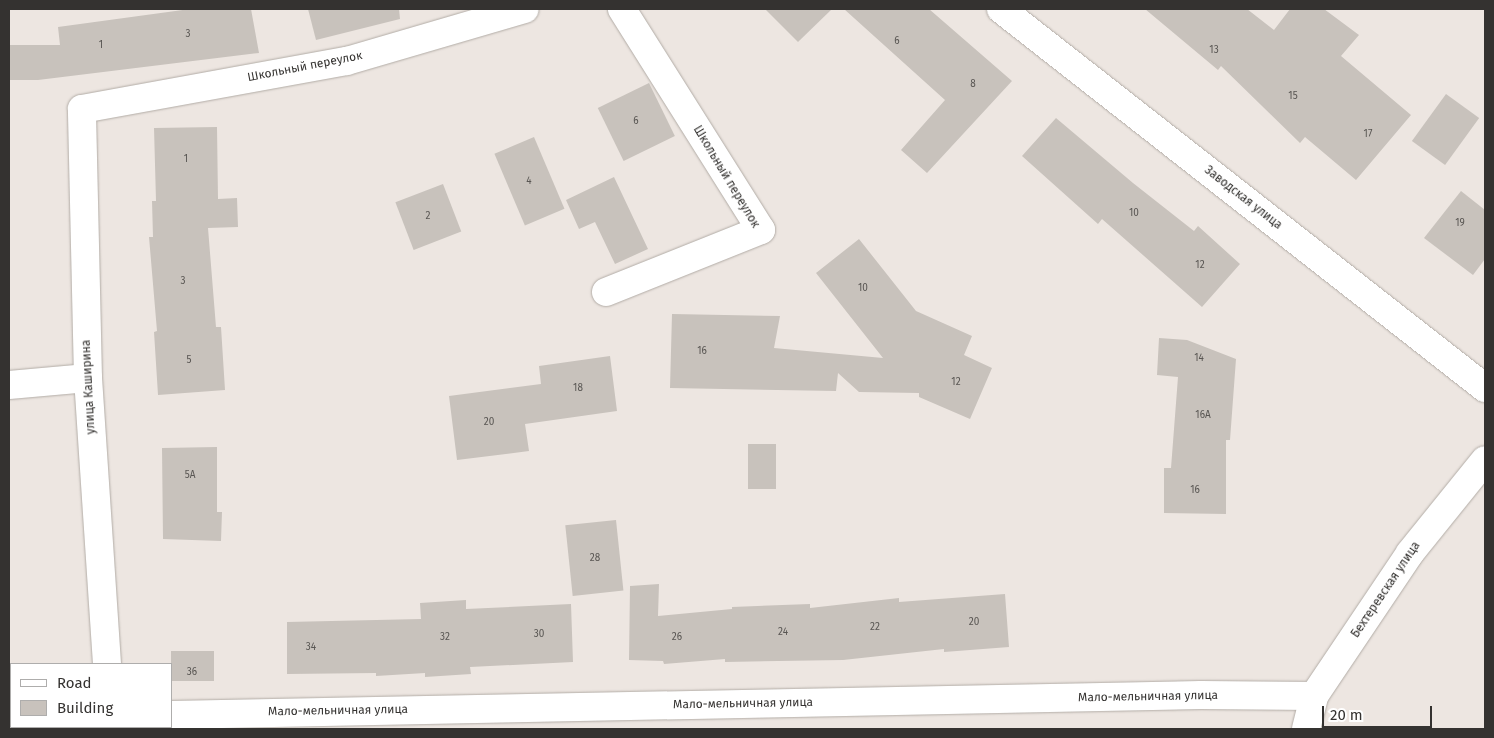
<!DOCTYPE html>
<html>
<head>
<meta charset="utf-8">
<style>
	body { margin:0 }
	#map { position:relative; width:1494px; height:738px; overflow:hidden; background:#ede6e1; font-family:"Fira Sans",sans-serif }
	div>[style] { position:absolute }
	.building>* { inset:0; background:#c8c2bc; transform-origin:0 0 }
	.roads { filter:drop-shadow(0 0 1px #b2aca6) drop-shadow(0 0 1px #b2aca6) }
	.street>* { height:28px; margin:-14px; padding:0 14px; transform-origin:14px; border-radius:14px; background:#fff }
	.secondary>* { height:28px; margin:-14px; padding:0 14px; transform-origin:14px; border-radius:14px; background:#fff }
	span { translate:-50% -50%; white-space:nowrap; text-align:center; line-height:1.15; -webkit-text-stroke:4px #fff; paint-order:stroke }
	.number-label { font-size:10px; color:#595653 }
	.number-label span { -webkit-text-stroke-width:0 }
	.street-label { font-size:12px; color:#343230 }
	.frame { position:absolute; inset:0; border:10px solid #343230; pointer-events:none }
	.legend { position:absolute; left:10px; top:663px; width:162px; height:65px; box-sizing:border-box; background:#fff; border:1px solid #aeadac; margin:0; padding:6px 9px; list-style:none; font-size:15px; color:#343230 }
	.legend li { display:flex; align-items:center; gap:10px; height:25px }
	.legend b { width:25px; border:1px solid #aeadac }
	.scale { position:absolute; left:1322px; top:706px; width:110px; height:22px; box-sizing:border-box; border:2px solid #343230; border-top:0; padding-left:6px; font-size:15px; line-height:18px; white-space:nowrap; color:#343230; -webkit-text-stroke:4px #fff; paint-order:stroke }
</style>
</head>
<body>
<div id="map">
	<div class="building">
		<i style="clip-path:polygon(190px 9px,251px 9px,259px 53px,38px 80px,9px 80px,9px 45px,60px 45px,58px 27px)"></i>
		<i style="clip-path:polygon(308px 9px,399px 9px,400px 19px,316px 40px)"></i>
		<i style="clip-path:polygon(765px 9px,832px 9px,798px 42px)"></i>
		<i style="clip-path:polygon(844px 9px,929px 9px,1012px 81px,927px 173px,901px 150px,945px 100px)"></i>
		<i style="clip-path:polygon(1145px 9px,1247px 9px,1274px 30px,1290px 9px,1324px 9px,1359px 35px,1341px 56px,1411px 115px,1356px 180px,1305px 137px,1300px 143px,1221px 66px,1218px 70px)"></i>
		<i style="left:649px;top:83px;width:59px;height:57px;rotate:64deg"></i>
		<i style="left:1446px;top:94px;width:41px;height:58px;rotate:36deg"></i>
		<i style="clip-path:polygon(1056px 118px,1133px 183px,1194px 231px,1198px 226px,1240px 264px,1202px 307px,1102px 219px,1098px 224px,1022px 156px)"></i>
		<i style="clip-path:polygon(217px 127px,218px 199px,237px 198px,238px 227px,208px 228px,216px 327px,221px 327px,225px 390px,158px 395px,154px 332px,157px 331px,149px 237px,153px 237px,152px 201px,156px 201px,154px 128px)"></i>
		<i style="left:534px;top:137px;width:78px;height:43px;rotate:67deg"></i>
		<i style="clip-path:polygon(614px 177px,648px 249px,615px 264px,595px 222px,579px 229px,566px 200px)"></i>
		<i style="left:443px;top:184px;width:51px;height:51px;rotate:69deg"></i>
		<i style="clip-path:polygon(1461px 191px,1485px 210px,1485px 259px,1473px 275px,1424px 238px)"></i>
		<i style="clip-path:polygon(859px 239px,916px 311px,972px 336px,964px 355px,992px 368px,970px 419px,919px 397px,919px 393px,859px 392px,838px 373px,836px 391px,670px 388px,672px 314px,780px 316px,774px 348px,883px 358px,816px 273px)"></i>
		<i style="clip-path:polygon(1159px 338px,1187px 340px,1236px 359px,1230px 440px,1226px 440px,1226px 514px,1164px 513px,1164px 468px,1171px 468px,1178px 377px,1157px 375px)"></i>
		<i style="clip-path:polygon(610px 356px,617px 411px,525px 424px,529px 451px,457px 460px,449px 396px,541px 384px,539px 366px)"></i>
		<i style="left:748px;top:444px;width:28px;height:45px"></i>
		<i style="clip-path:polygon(217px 447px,217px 512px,222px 512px,221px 541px,163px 539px,162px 448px)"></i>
		<i style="left:616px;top:520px;width:71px;height:51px;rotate:84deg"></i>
		<i style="clip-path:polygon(659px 584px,658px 616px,732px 609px,732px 607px,810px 604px,810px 608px,899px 598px,899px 602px,1005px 594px,1009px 647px,944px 652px,944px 649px,843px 660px,725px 662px,725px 659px,664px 664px,663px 661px,629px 660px,630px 586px)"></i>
		<i style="clip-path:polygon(466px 600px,466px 609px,571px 604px,573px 662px,470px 667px,471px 674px,425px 677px,425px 673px,376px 676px,376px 673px,287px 674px,287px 622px,421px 619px,420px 603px)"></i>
		<i style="left:171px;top:651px;width:43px;height:30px"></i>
	</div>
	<div class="roads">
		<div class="street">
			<i style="left:1001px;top:9px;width:615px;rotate:38.06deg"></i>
			<i style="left:606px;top:292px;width:167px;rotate:-21.8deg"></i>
			<i style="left:761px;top:230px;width:261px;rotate:-122.2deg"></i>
			<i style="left:9px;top:385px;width:79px;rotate:-5.1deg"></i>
			<i style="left:107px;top:664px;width:287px;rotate:-93.8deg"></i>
			<i style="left:88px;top:378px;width:269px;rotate:-91.3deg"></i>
			<i style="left:82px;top:109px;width:269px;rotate:-10.3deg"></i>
			<i style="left:347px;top:61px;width:185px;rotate:-16.3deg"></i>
			<i style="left:171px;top:715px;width:1030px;rotate:-1.11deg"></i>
			<i style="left:1201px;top:695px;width:113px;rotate:0.5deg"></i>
			<i style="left:110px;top:727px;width:2px;rotate:90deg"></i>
		</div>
		<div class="secondary">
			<i style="left:1306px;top:729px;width:34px;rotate:-76deg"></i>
			<i style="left:1314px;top:696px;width:172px;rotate:-56.1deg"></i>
			<i style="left:1410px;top:553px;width:119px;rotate:-51.1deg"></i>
		</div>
	</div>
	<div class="number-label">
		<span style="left:188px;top:35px">3</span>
		<span style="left:897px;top:42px">6</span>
		<span style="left:101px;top:46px">1</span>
		<span style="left:1214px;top:51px">13</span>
		<span style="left:973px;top:85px">8</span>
		<span style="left:1293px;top:97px">15</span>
		<span style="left:636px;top:122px">6</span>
		<span style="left:1368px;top:135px">17</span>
		<span style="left:186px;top:160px">1</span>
		<span style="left:529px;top:182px">4</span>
		<span style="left:1134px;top:214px">10</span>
		<span style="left:428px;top:217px">2</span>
		<span style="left:1460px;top:224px">19</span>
		<span style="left:1200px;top:266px">12</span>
		<span style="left:183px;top:282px">3</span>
		<span style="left:863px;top:289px">10</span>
		<span style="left:702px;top:352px">16</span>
		<span style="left:1199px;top:359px">14</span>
		<span style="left:189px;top:361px">5</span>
		<span style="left:956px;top:383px">12</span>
		<span style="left:578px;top:389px">18</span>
		<span style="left:1203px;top:416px">16А</span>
		<span style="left:489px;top:423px">20</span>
		<span style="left:190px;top:476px">5А</span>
		<span style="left:1195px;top:491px">16</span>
		<span style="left:595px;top:559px">28</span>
		<span style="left:974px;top:623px">20</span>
		<span style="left:875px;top:628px">22</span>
		<span style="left:783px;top:633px">24</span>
		<span style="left:539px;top:635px">30</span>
		<span style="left:445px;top:638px">32</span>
		<span style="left:677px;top:638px">26</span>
		<span style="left:311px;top:648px">34</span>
		<span style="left:192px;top:673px">36</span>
	</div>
	<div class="street-label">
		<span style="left:305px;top:67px;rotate:-11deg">Школьный переулок</span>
		<span style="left:726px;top:177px;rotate:59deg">Школьный переулок</span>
		<span style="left:1243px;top:198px;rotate:38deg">Заводская улица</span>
		<span style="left:89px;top:387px;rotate:-93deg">улица Каширина</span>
		<span style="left:1386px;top:590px;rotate:-56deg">Бехтеревская улица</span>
		<span style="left:1148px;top:697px;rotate:-1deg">Мало-мельничная улица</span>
		<span style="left:743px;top:704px;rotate:-1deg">Мало-мельничная улица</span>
		<span style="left:338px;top:711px;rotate:-1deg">Мало-мельничная улица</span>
	</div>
	<div class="frame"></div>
	<ul class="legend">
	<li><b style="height:6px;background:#fff"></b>Road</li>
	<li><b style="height:14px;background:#c8c2bc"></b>Building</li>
	</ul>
	<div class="scale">20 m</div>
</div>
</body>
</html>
